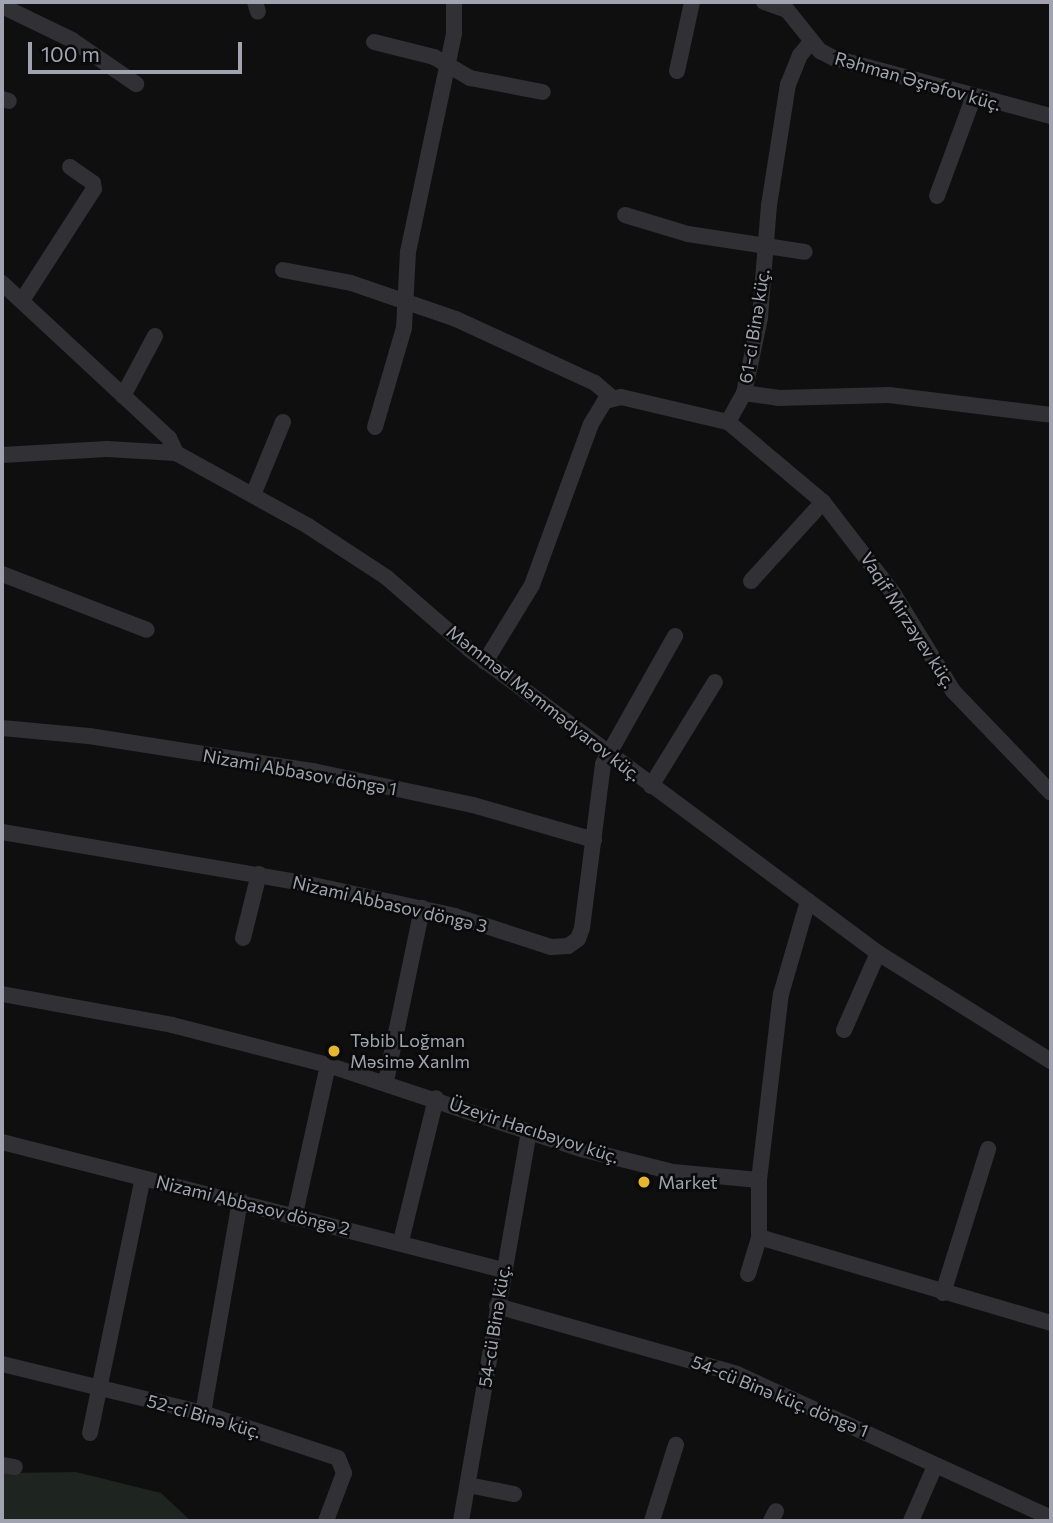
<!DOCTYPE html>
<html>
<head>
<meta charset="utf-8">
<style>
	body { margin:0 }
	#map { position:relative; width:1053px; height:1523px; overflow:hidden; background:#0f0f10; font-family:Commissioner,sans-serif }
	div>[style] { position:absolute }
	.green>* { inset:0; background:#1e241f }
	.minor>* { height:16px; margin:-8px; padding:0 8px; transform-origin:8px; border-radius:8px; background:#303035 }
	.dots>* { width:19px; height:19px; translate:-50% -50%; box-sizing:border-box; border:4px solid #0a0a0b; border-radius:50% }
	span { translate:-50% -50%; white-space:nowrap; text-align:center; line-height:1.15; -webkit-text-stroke:5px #0a0a0b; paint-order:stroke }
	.street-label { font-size:18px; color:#a1a4b0 }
	.poi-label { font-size:18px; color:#a1a4b0 }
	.left { translate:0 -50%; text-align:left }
	.frame { position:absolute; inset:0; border:4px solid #a1a4b0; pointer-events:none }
	.scale { position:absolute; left:28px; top:42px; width:214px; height:32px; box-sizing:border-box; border:4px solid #a1a4b0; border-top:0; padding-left:9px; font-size:21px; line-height:24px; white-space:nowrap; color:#a1a4b0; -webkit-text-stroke:5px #0a0a0b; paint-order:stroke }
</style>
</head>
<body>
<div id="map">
	<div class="green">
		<i style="clip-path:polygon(76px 1472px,161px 1493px,191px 1521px,2px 1521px,2px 1473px)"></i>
	</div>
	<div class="minor">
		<i style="left:255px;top:2px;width:10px;rotate:73deg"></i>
		<i style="left:764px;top:2px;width:24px;rotate:19deg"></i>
		<i style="left:787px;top:10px;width:53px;rotate:51.2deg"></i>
		<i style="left:820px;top:51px;width:16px;rotate:27deg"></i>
		<i style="left:834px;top:58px;width:225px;rotate:15deg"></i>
		<i style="left:2px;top:6px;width:78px;rotate:25.9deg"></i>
		<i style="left:72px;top:40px;width:78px;rotate:34.5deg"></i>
		<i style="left:374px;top:42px;width:62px;rotate:14deg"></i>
		<i style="left:434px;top:57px;width:42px;rotate:30.3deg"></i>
		<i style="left:470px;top:78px;width:74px;rotate:10.9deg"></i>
		<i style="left:811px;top:42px;width:17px;rotate:130deg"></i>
		<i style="left:800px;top:55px;width:31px;rotate:112deg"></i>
		<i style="left:788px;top:84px;width:122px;rotate:98.9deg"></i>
		<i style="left:769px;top:205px;width:113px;rotate:94.6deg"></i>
		<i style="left:760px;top:318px;width:77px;rotate:102deg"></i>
		<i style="left:744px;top:393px;width:34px;rotate:8deg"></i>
		<i style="left:778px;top:398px;width:111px;rotate:-1.5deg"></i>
		<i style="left:889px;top:395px;width:163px;rotate:7deg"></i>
		<i style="left:677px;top:71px;width:71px;rotate:-77.7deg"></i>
		<i style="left:2px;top:99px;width:7px;rotate:16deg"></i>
		<i style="left:937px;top:196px;width:104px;rotate:-69.8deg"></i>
		<i style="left:625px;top:215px;width:66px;rotate:16.8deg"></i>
		<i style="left:688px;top:234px;width:118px;rotate:8.7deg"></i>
		<i style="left:283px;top:270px;width:69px;rotate:10.8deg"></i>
		<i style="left:351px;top:283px;width:111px;rotate:18.9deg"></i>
		<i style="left:456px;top:319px;width:153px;rotate:24.7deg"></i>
		<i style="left:595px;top:383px;width:21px;rotate:41deg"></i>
		<i style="left:2px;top:283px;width:228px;rotate:42.9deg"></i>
		<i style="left:169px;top:438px;width:17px;rotate:65deg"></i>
		<i style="left:23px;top:299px;width:131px;rotate:-57.2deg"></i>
		<i style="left:94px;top:189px;width:6px;rotate:-99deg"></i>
		<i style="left:93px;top:183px;width:28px;rotate:-145deg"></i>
		<i style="left:123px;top:396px;width:68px;rotate:-61.9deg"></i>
		<i style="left:728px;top:422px;width:33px;rotate:-61deg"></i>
		<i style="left:375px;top:427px;width:103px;rotate:-73.7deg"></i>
		<i style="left:404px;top:328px;width:76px;rotate:-87deg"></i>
		<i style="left:408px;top:252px;width:224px;rotate:-78.1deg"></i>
		<i style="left:454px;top:33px;width:31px;rotate:-90deg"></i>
		<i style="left:2px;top:455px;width:105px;rotate:-3.3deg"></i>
		<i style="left:107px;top:449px;width:69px;rotate:3.3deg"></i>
		<i style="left:176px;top:453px;width:151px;rotate:28.9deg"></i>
		<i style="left:308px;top:526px;width:93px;rotate:33.2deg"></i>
		<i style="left:386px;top:577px;width:110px;rotate:40.9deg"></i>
		<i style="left:469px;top:649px;width:510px;rotate:36.62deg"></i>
		<i style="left:878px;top:953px;width:204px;rotate:32deg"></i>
		<i style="left:253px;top:495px;width:79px;rotate:-67.7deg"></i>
		<i style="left:2px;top:574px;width:155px;rotate:21.1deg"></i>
		<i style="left:751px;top:581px;width:107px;rotate:-47.7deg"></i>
		<i style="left:485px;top:662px;width:90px;rotate:-58.6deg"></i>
		<i style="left:532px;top:585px;width:171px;rotate:-69.9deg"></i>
		<i style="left:591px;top:424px;width:27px;rotate:-59deg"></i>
		<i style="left:605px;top:401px;width:16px;rotate:-14deg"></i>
		<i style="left:621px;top:397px;width:110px;rotate:13.2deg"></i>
		<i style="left:728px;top:422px;width:124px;rotate:40.1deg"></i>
		<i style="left:823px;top:502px;width:115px;rotate:52.4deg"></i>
		<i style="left:893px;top:593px;width:115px;rotate:58.5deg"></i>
		<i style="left:953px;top:691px;width:141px;rotate:46.1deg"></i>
		<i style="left:2px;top:728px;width:87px;rotate:5.3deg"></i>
		<i style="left:89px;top:736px;width:227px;rotate:8.9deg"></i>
		<i style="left:313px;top:771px;width:164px;rotate:12deg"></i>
		<i style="left:473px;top:805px;width:126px;rotate:16.1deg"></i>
		<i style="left:651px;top:786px;width:122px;rotate:-58.4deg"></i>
		<i style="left:2px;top:832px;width:306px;rotate:9.6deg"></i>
		<i style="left:304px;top:883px;width:155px;rotate:12.3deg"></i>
		<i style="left:455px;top:916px;width:101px;rotate:17.9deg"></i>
		<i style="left:551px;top:947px;width:17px;rotate:-3deg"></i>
		<i style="left:568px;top:946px;width:12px;rotate:-35deg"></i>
		<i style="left:578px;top:939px;width:12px;rotate:-70deg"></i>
		<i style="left:582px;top:928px;width:165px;rotate:-82.7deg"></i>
		<i style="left:603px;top:764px;width:147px;rotate:-60.6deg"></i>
		<i style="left:243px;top:938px;width:66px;rotate:-76deg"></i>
		<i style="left:2px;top:994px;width:173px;rotate:10.3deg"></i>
		<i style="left:172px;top:1025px;width:161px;rotate:14.4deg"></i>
		<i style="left:328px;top:1065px;width:267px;rotate:18.4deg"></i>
		<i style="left:581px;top:1149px;width:95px;rotate:14deg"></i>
		<i style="left:673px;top:1172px;width:86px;rotate:5.3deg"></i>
		<i style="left:759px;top:1180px;width:57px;rotate:90deg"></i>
		<i style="left:759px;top:1237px;width:304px;rotate:16.4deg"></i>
		<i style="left:844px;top:1030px;width:84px;rotate:-66.2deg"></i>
		<i style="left:386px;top:1081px;width:177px;rotate:-78.2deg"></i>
		<i style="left:2px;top:1142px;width:517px;rotate:14.33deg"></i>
		<i style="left:759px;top:1180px;width:187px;rotate:-83.3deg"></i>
		<i style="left:781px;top:994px;width:97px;rotate:-73.8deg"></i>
		<i style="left:295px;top:1214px;width:153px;rotate:-77.5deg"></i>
		<i style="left:401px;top:1241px;width:147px;rotate:-76.2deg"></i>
		<i style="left:748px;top:1274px;width:39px;rotate:-73deg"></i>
		<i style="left:943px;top:1293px;width:151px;rotate:-72.6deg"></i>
		<i style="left:497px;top:1306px;width:249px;rotate:15.8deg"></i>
		<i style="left:737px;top:1374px;width:345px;rotate:24.6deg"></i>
		<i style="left:2px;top:1364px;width:207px;rotate:13.7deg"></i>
		<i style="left:203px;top:1413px;width:142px;rotate:18.4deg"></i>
		<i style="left:338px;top:1458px;width:16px;rotate:68deg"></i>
		<i style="left:344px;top:1473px;width:51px;rotate:110.6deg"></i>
		<i style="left:203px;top:1413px;width:216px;rotate:-80.1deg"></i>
		<i style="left:90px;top:1433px;width:260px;rotate:-78.3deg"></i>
		<i style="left:2px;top:1465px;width:13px;rotate:9deg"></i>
		<i style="left:468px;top:1485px;width:47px;rotate:11.1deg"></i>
		<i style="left:461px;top:1521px;width:395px;rotate:-80.1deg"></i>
		<i style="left:652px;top:1521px;width:80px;rotate:-72.5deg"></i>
		<i style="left:771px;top:1521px;width:11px;rotate:-63deg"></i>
		<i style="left:911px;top:1521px;width:60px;rotate:-66.4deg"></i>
	</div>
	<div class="dots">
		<i style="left:334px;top:1051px;background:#e7b630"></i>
		<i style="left:644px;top:1182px;background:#e7b630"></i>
	</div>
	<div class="street-label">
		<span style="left:918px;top:81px;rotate:16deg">Rəhman Əşrəfov küç.</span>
		<span style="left:754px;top:326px;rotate:-81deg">61-ci Binə küç.</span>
		<span style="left:908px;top:620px;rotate:57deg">Vaqif Mirzəyev küç.</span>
		<span style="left:544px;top:703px;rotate:38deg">Məmməd Məmmədyarov küç.</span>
		<span style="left:300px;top:772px;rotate:10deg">Nizami Abbasov döngə 1</span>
		<span style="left:390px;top:904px;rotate:13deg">Nizami Abbasov döngə 3</span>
		<span style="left:534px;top:1130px;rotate:18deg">Üzeyir Hacıbəyov küç.</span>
		<span style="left:253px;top:1205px;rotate:14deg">Nizami Abbasov döngə 2</span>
		<span style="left:494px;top:1326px;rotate:-81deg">54-cü Binə küç.</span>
		<span style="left:780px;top:1396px;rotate:22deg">54-cü Binə küç. döngə 1</span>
		<span style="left:204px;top:1416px;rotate:16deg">52-ci Binə küç.</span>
	</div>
	<div class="poi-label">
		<span class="left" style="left:350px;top:1051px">Təbib Loğman<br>Məsimə Xanlm</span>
		<span class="left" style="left:658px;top:1182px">Market</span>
	</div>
	<div class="frame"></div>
	<div class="scale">100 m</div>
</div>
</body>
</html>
